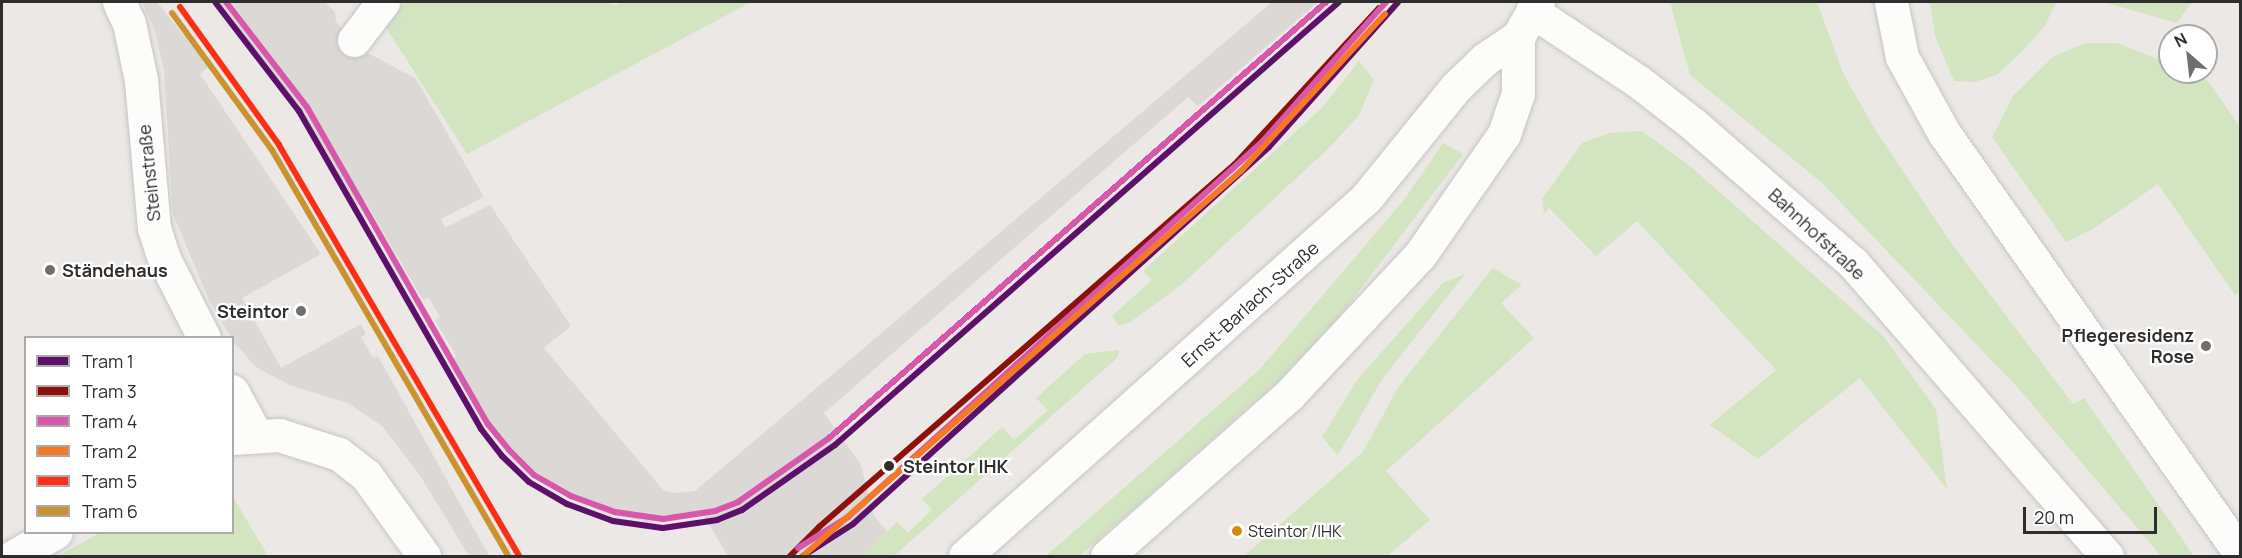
<!DOCTYPE html>
<html>
<head>
<meta charset="utf-8">
<style>
	body { margin:0 }
	#map { position:relative; width:2242px; height:558px; overflow:hidden; background:#ebe8e5; font-family:Manrope,sans-serif }
	div>[style] { position:absolute }
	.green>* { inset:0; background:#d2e4c0 }
	.plaza>* { inset:0; background:#dbd8d5 }
	.roads { filter:drop-shadow(0 0 2px #c6c5c5) drop-shadow(0 0 2px #c6c5c5) }
	.street>* { height:33px; margin:-16.5px; padding:0 16.5px; transform-origin:16.5px; border-radius:16.5px; background:#fcfcfb }
	.secondary>* { height:33px; margin:-16.5px; padding:0 16.5px; transform-origin:16.5px; border-radius:16.5px; background:#fcfcfb }
	.tram-1>* { height:6px; margin:-3px; padding:0 3px; transform-origin:3px; border-radius:3px; background:#5d106a }
	.tram-2>* { height:6px; margin:-3px; padding:0 3px; transform-origin:3px; border-radius:3px; background:#8d110a }
	.tram-3>* { height:6px; margin:-3px; padding:0 3px; transform-origin:3px; border-radius:3px; background:#d758ab }
	.tram-4>* { height:6px; margin:-3px; padding:0 3px; transform-origin:3px; border-radius:3px; background:#f57924 }
	.tram-5>* { height:6px; margin:-3px; padding:0 3px; transform-origin:3px; border-radius:3px; background:#ff2e17 }
	.tram-6>* { height:6px; margin:-3px; padding:0 3px; transform-origin:3px; border-radius:3px; background:#cb9330 }
	.dots>* { width:16px; height:16px; translate:-50% -50%; box-sizing:border-box; border:3px solid #fff; border-radius:50% }
	span { translate:-50% -50%; white-space:nowrap; text-align:center; line-height:1.15; -webkit-text-stroke:4.5px #fff; paint-order:stroke }
	.bus-label { font-size:16px; color:#2e2e2e }
	.left { translate:0 -50%; text-align:left }
	.street-label { font-size:18px; color:#2e2e2e }
	.poi-label { font-size:18px; color:#2e2e2e; font-weight:700 }
	.right { translate:-100% -50%; text-align:right }
	.stop-label { font-size:18px; color:#2e2e2e; font-weight:700 }
	.frame { position:absolute; inset:0; border:3px solid #2e2e2e; pointer-events:none }
	.legend { position:absolute; left:24px; top:336px; width:210px; height:198px; box-sizing:border-box; background:#fff; border:2px solid #ababab; margin:0; padding:8px 10px; list-style:none; font-size:18px; color:#2e2e2e }
	.legend li { display:flex; align-items:center; gap:12px; height:30px }
	.legend b { width:30px; border:2px solid #ababab }
	.north { position:absolute; left:2158px; top:24px; width:60px; height:60px; box-sizing:border-box; background:#fff; border:2px solid #ababab; border-radius:50%; rotate:332deg; font-size:16px; font-weight:700; line-height:24px; text-align:center; color:#2e2e2e }
	.north::after { content:''; display:block; margin:auto; width:21px; height:27px; background:#706f6e; clip-path:polygon(50% 0,100% 100%,50% 72%,0 100%) }
	.scale { position:absolute; left:2023px; top:507px; width:134px; height:27px; box-sizing:border-box; border:3px solid #2e2e2e; border-top:0; padding-left:8px; font-size:18px; line-height:21px; white-space:nowrap; color:#2e2e2e; -webkit-text-stroke:4px #fff; paint-order:stroke }
</style>
</head>
<body>
<div id="map">
	<div class="green">
		<i style="clip-path:polygon(406px 2px,601px 2px,617px 5px,620px 2px,751px 2px,467px 154px,385px 26px)"></i>
		<i style="clip-path:polygon(1670px 2px,1817px 2px,1843px 73px,1876px 131px,1949px 240px,2073px 404px,2084px 398px,2194px 556px,2161px 556px,2020px 390px,1821px 182px,1690px 75px)"></i>
		<i style="clip-path:polygon(1930px 2px,2056px 2px,2056px 3px,2044px 27px,2022px 51px,1997px 75px,1974px 82px,1954px 81px,1935px 36px)"></i>
		<i style="clip-path:polygon(2103px 2px,2192px 2px,2177px 23px)"></i>
		<i style="clip-path:polygon(2085px 43px,2117px 43px,2170px 64px,2170px 72px,2188px 72px,2207px 80px,2240px 127px,2240px 291px,2235px 295px,2158px 184px,2093px 229px,2066px 242px,1992px 137px,2013px 96px,2053px 57px)"></i>
		<i style="clip-path:polygon(1359px 61px,1374px 80px,1359px 115px,1331px 146px,1181px 285px,1129px 323px,1118px 325px,1112px 316px,1152px 280px,1143px 271px,1323px 107px)"></i>
		<i style="clip-path:polygon(1642px 131px,1691px 167px,1883px 336px,1936px 409px,1947px 489px,1860px 378px,1758px 459px,1710px 425px,1776px 370px,1637px 221px,1596px 256px,1549px 208px,1544px 214px,1542px 199px,1582px 143px,1610px 133px)"></i>
		<i style="clip-path:polygon(1443px 143px,1463px 154px,1338px 319px,1279px 380px,1080px 556px,1046px 556px,1260px 369px,1404px 200px)"></i>
		<i style="clip-path:polygon(1493px 268px,1522px 285px,1501px 303px,1534px 338px,1386px 471px,1430px 520px,1387px 556px,1244px 556px,1363px 452px,1399px 386px)"></i>
		<i style="clip-path:polygon(1465px 274px,1383px 378px,1338px 455px,1322px 437px,1358px 379px,1443px 283px)"></i>
		<i style="clip-path:polygon(1119px 350px,1118px 357px,894px 556px,861px 556px,897px 522px,908px 533px,932px 510px,922px 499px,1002px 427px,1014px 440px,1048px 410px,1036px 398px,1085px 354px)"></i>
		<i style="clip-path:polygon(233px 497px,268px 556px,58px 556px,100px 533px,232px 532px)"></i>
	</div>
	<div class="plaza">
		<i style="clip-path:polygon(142px 2px,157px 2px,209px 67px,200px 74px,321px 254px,242px 298px,281px 368px,361px 324px,366px 334px,361px 337px,373px 358px,378px 356px,489px 556px,469px 556px,419px 474px,382px 426px,348px 403px,292px 386px,257px 368px,233px 341px,209px 300px,173px 214px,164px 71px,155px 31px)"></i>
		<i style="clip-path:polygon(216px 2px,325px 2px,335px 12px,336px 22px,368px 53px,416px 79px,484px 197px,441px 219px,445px 228px,490px 205px,571px 326px,544px 348px,664px 491px,676px 493px,695px 491px,1272px 2px,1318px 2px,1198px 106px,1188px 97px,824px 413px,861px 465px,874px 516px,887px 531px,861px 556px,728px 556px,704px 516px,649px 522px,604px 513px,557px 490px,518px 463px,484px 423px,448px 362px,456px 356px,435px 320px,440px 317px,429px 298px,423px 300px,365px 201px,356px 206px,298px 107px)"></i>
	</div>
	<div class="roads">
		<div class="street">
			<i style="left:119px;top:2px;width:23px;rotate:65deg"></i>
			<i style="left:129px;top:23px;width:58px;rotate:78.1deg"></i>
			<i style="left:141px;top:80px;width:149px;rotate:85deg"></i>
			<i style="left:154px;top:228px;width:35px;rotate:72deg"></i>
			<i style="left:165px;top:261px;width:86px;rotate:63.1deg"></i>
			<i style="left:1891px;top:2px;width:56px;rotate:78.7deg"></i>
			<i style="left:1902px;top:57px;width:87px;rotate:61.1deg"></i>
			<i style="left:1944px;top:133px;width:514px;rotate:54.83deg"></i>
			<i style="left:1532px;top:11px;width:128px;rotate:33.6deg"></i>
			<i style="left:1639px;top:82px;width:68px;rotate:37.9deg"></i>
			<i style="left:1693px;top:124px;width:212px;rotate:41deg"></i>
			<i style="left:1853px;top:263px;width:388px;rotate:49.1deg"></i>
			<i style="left:354px;top:40px;width:48px;rotate:-52.7deg"></i>
			<i style="left:232px;top:391px;width:50px;rotate:61.4deg"></i>
			<i style="left:232px;top:438px;width:47px;rotate:-3.7deg"></i>
			<i style="left:279px;top:435px;width:63px;rotate:17.6deg"></i>
			<i style="left:339px;top:454px;width:34px;rotate:38deg"></i>
			<i style="left:366px;top:475px;width:100px;rotate:54.4deg"></i>
			<i style="left:14px;top:556px;width:48px;rotate:-29.7deg"></i>
		</div>
		<div class="secondary">
			<i style="left:965px;top:556px;width:538px;rotate:-41.76deg"></i>
			<i style="left:1366px;top:198px;width:143px;rotate:-51deg"></i>
			<i style="left:1456px;top:87px;width:40px;rotate:-44deg"></i>
			<i style="left:1485px;top:59px;width:40px;rotate:-34deg"></i>
			<i style="left:1518px;top:37px;width:40px;rotate:-60.3deg"></i>
			<i style="left:1107px;top:556px;width:242px;rotate:-41.5deg"></i>
			<i style="left:1288px;top:396px;width:193px;rotate:-46.9deg"></i>
			<i style="left:1420px;top:255px;width:147px;rotate:-55.2deg"></i>
			<i style="left:1504px;top:134px;width:43px;rotate:-71.1deg"></i>
			<i style="left:1518px;top:93px;width:56px;rotate:-90deg"></i>
		</div>
	</div>
	<div class="tram-1">
		<i style="left:215px;top:2px;width:138px;rotate:52.4deg"></i>
		<i style="left:299px;top:111px;width:366px;rotate:60.2deg"></i>
		<i style="left:481px;top:429px;width:34px;rotate:52deg"></i>
		<i style="left:502px;top:456px;width:37px;rotate:44deg"></i>
		<i style="left:529px;top:482px;width:44px;rotate:30.1deg"></i>
		<i style="left:567px;top:504px;width:49px;rotate:20.3deg"></i>
		<i style="left:613px;top:521px;width:50px;rotate:8deg"></i>
		<i style="left:663px;top:528px;width:55px;rotate:-8.4deg"></i>
		<i style="left:717px;top:520px;width:27px;rotate:-22deg"></i>
		<i style="left:742px;top:510px;width:113px;rotate:-35deg"></i>
		<i style="left:835px;top:445px;width:671px;rotate:-41.31deg"></i>
		<i style="left:803px;top:556px;width:59px;rotate:-32.6deg"></i>
		<i style="left:853px;top:524px;width:561px;rotate:-42.18deg"></i>
		<i style="left:1269px;top:147px;width:194px;rotate:-48.3deg"></i>
	</div>
	<div class="tram-2">
		<i style="left:790px;top:556px;width:41px;rotate:-45deg"></i>
		<i style="left:819px;top:527px;width:552px;rotate:-41.11deg"></i>
		<i style="left:1235px;top:164px;width:212px;rotate:-47.3deg"></i>
	</div>
	<div class="tram-3">
		<i style="left:226px;top:2px;width:133px;rotate:52.4deg"></i>
		<i style="left:307px;top:107px;width:365px;rotate:60.3deg"></i>
		<i style="left:488px;top:424px;width:33px;rotate:51deg"></i>
		<i style="left:509px;top:450px;width:35px;rotate:45deg"></i>
		<i style="left:534px;top:475px;width:43px;rotate:29.6deg"></i>
		<i style="left:571px;top:496px;width:47px;rotate:20deg"></i>
		<i style="left:615px;top:512px;width:49px;rotate:8.3deg"></i>
		<i style="left:663px;top:519px;width:53px;rotate:-8.7deg"></i>
		<i style="left:715px;top:511px;width:25px;rotate:-21deg"></i>
		<i style="left:738px;top:502px;width:111px;rotate:-35.1deg"></i>
		<i style="left:829px;top:438px;width:661px;rotate:-41.26deg"></i>
		<i style="left:798px;top:548px;width:59px;rotate:-31.8deg"></i>
		<i style="left:848px;top:517px;width:560px;rotate:-42.18deg"></i>
		<i style="left:1263px;top:141px;width:186px;rotate:-48.5deg"></i>
	</div>
	<div class="tram-4">
		<i style="left:803px;top:556px;width:583px;rotate:-41.32deg"></i>
		<i style="left:1241px;top:171px;width:213px;rotate:-47.5deg"></i>
	</div>
	<div class="tram-5">
		<i style="left:180px;top:7px;width:170px;rotate:54.3deg"></i>
		<i style="left:279px;top:145px;width:476px;rotate:59.7deg"></i>
	</div>
	<div class="tram-6">
		<i style="left:172px;top:13px;width:170px;rotate:53.9deg"></i>
		<i style="left:272px;top:150px;width:470px;rotate:59.8deg"></i>
	</div>
	<div class="dots">
		<i style="left:50px;top:270px;background:#706f6e"></i>
		<i style="left:301px;top:311px;background:#706f6e"></i>
		<i style="left:2206px;top:346px;background:#706f6e"></i>
		<i style="left:889px;top:466px;background:#2e2e2e"></i>
		<i style="left:1237px;top:531px;background:#cf8e09"></i>
	</div>
	<div class="bus-label">
		<span class="left" style="left:1248px;top:531px">Steintor /IHK</span>
	</div>
	<div class="street-label">
		<span style="left:149px;top:173px;rotate:-96deg">Steinstraße</span>
		<span style="left:1817px;top:234px;rotate:43deg">Bahnhofstraße</span>
		<span style="left:1250px;top:304px;rotate:-42deg">Ernst-Barlach-Straße</span>
	</div>
	<div class="poi-label">
		<span class="left" style="left:62px;top:270px">Ständehaus</span>
		<span class="right" style="left:289px;top:311px">Steintor</span>
		<span class="right" style="left:2194px;top:346px">Pflegeresidenz<br>Rose</span>
	</div>
	<div class="stop-label">
		<span class="left" style="left:903px;top:466px">Steintor IHK</span>
	</div>
	<div class="frame"></div>
	<ul class="legend">
	<li><b style="height:8px;background:#5d106a"></b>Tram 1</li>
	<li><b style="height:8px;background:#8d110a"></b>Tram 3</li>
	<li><b style="height:8px;background:#d758ab"></b>Tram 4</li>
	<li><b style="height:8px;background:#f57924"></b>Tram 2</li>
	<li><b style="height:8px;background:#ff2e17"></b>Tram 5</li>
	<li><b style="height:8px;background:#cb9330"></b>Tram 6</li>
	</ul>
	<div class="north">N</div>
	<div class="scale">20 m</div>
</div>
</body>
</html>
